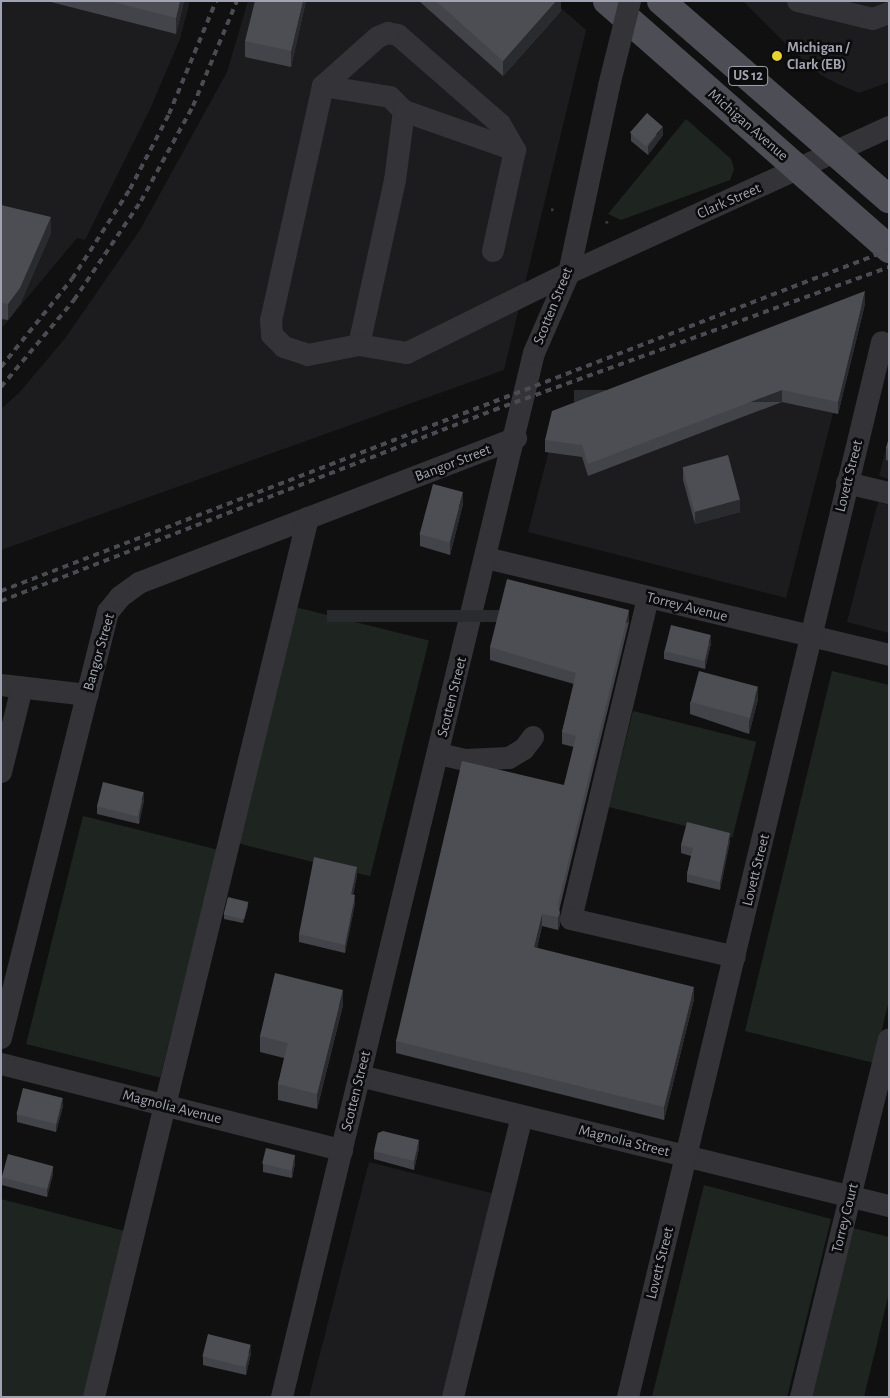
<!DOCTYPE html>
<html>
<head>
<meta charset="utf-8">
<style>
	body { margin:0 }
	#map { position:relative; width:890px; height:1398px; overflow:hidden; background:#101011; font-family:"Alegreya Sans",sans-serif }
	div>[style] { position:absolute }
	.built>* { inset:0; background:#1c1c1e }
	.green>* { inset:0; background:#1e2521; transform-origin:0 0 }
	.path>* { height:3px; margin-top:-1.5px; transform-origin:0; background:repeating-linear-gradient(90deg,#37373d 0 2.5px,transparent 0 6.5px) }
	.minor>* { height:22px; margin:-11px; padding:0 11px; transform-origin:11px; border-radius:11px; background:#333338 }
	.major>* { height:28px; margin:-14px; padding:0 14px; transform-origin:14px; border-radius:14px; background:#4d4d55 }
	.rail>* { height:4px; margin-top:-2px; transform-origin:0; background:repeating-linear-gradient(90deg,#4b4c53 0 6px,transparent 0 11px) }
	.minor-bridge>* { height:22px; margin:-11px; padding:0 11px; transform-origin:11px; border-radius:11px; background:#333338 }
	.wall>* { inset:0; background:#434449 }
	.shaded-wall>* { inset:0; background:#2a2b2e; transform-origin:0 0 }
	.building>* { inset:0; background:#4d4e54; transform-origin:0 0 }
	.dots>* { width:14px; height:14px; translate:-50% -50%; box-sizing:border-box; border:2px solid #0b0b0c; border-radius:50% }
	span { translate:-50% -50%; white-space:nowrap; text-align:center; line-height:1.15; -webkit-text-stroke:5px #0b0b0c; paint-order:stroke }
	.shield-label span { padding:1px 4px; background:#0b0b0c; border:1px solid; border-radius:4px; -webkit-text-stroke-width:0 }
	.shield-label { font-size:14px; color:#a1a3b1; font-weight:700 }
	.poi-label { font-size:15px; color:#a1a3b1; font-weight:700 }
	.left { translate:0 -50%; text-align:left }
	.street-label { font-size:15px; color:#a1a3b1 }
	.frame { position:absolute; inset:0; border:2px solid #a1a3b1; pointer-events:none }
</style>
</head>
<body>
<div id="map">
	<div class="built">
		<i style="clip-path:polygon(1px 1px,190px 1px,180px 39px,150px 109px,85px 240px,77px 238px,1px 329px)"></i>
		<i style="clip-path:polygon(248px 1px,553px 1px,586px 30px,504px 370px,1px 550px,1px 409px,19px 393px,66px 337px,140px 230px,227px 72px)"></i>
		<i style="clip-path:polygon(743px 1px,889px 1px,889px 82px,859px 93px,838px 84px,821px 75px,792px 50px)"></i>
		<i style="clip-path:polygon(861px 303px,786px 598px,528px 532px,556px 423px)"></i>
		<i style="clip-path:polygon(889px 437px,889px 479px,879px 476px)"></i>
		<i style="clip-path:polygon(878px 502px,889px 505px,889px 633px,847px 622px)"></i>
		<i style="clip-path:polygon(369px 1162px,503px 1196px,452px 1397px,309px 1397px)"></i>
	</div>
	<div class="green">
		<i style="clip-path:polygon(686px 119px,731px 159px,734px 169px,730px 180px,621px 220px,608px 214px)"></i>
		<i style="left:295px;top:607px;width:138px;height:243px;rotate:14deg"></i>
		<i style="clip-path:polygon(832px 671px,889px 685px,889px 1000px,874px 1063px,745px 1031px)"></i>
		<i style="left:633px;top:711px;width:127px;height:99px;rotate:14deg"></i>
		<i style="left:83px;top:816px;width:138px;height:235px;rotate:14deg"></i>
		<i style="clip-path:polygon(704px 1185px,831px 1219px,787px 1397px,652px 1397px)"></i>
		<i style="clip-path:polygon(1px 1199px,125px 1231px,83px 1397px,1px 1397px)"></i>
		<i style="clip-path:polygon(853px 1228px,889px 1237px,889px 1293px,864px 1397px,812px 1397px)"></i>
	</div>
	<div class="path">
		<i style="left:551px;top:209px;width:3px;rotate:18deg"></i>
		<i style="left:606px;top:223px;width:4px;rotate:-56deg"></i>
	</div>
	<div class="minor">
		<i style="left:798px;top:1px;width:77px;rotate:13.5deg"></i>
		<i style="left:873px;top:19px;width:17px;rotate:-21deg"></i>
		<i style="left:323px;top:86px;width:68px;rotate:9.3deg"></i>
		<i style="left:390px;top:97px;width:20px;rotate:45deg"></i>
		<i style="left:404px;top:111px;width:70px;rotate:97.4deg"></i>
		<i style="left:395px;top:180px;width:169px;rotate:102.3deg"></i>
		<i style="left:404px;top:111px;width:118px;rotate:19.4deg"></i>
		<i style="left:493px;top:251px;width:103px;rotate:-77.7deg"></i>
		<i style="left:515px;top:150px;width:30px;rotate:-120deg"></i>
		<i style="left:500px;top:124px;width:135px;rotate:-138.9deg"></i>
		<i style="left:398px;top:35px;width:10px;rotate:-169deg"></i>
		<i style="left:388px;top:33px;width:11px;rotate:158deg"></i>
		<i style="left:378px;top:37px;width:74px;rotate:138.3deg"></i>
		<i style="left:323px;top:86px;width:240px;rotate:102.5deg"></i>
		<i style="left:271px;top:320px;width:15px;rotate:86deg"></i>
		<i style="left:272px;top:335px;width:17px;rotate:45deg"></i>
		<i style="left:284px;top:347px;width:25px;rotate:18deg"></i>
		<i style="left:308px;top:355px;width:52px;rotate:-11.1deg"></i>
		<i style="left:359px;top:345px;width:49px;rotate:9.5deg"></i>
		<i style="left:407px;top:353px;width:181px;rotate:-26.3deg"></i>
		<i style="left:569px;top:273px;width:352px;rotate:-24.5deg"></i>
		<i style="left:847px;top:483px;width:43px;rotate:13.4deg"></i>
		<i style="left:486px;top:558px;width:415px;rotate:13.5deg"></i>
		<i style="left:648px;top:598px;width:330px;rotate:103.5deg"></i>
		<i style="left:571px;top:919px;width:168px;rotate:13deg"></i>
		<i style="left:1px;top:685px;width:87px;rotate:6.6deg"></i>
		<i style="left:439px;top:754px;width:27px;rotate:13deg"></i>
		<i style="left:465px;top:760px;width:44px;rotate:-2.6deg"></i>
		<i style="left:509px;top:758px;width:17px;rotate:-31deg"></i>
		<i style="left:524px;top:749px;width:15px;rotate:-53deg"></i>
		<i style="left:1px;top:772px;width:87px;rotate:-76deg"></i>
		<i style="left:1px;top:1038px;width:439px;rotate:-75.9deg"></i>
		<i style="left:108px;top:612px;width:19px;rotate:-51deg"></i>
		<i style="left:120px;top:597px;width:24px;rotate:-36deg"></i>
		<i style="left:139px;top:583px;width:404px;rotate:-21deg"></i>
		<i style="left:1px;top:1064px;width:352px;rotate:14.2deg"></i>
		<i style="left:360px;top:1076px;width:545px;rotate:13.81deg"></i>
		<i style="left:94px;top:1397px;width:905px;rotate:-76.32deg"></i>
		<i style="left:282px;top:1397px;width:1074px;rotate:-76.43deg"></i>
		<i style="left:534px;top:353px;width:87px;rotate:-66.4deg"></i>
		<i style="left:569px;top:273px;width:191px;rotate:-77.9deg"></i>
		<i style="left:453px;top:1397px;width:289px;rotate:-76.2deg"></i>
		<i style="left:628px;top:1397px;width:1085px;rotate:-76.46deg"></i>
		<i style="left:801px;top:1397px;width:368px;rotate:-76.2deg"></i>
	</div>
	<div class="major">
		<i style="left:607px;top:1px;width:376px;rotate:41.3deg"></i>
		<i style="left:661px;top:1px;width:302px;rotate:41deg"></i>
	</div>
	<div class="rail">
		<i style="left:1px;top:367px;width:113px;rotate:-51.1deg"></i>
		<i style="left:72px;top:279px;width:107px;rotate:-57.2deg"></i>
		<i style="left:130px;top:189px;width:85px;rotate:-62.5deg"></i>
		<i style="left:169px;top:114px;width:122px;rotate:-67.4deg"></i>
		<i style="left:1px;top:387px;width:114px;rotate:-50deg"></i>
		<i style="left:74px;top:300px;width:120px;rotate:-55.9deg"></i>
		<i style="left:141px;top:201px;width:108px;rotate:-61.3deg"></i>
		<i style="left:193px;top:106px;width:114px;rotate:-67.3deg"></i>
		<i style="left:1px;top:591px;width:951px;rotate:-21.01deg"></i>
		<i style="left:1px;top:601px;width:529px;rotate:-21.18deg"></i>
		<i style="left:494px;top:410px;width:420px;rotate:-19.9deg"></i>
	</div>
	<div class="minor-bridge">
		<i style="left:609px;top:86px;width:88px;rotate:-76.1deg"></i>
	</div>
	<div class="wall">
		<i style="clip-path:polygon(47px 1px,184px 1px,176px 34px)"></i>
		<i style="clip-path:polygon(306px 1px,291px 67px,245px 57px,245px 41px)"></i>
		<i style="clip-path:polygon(419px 1px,561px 1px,561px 11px,503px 76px)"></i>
		<i style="clip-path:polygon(631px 133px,663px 135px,648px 155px,631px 141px)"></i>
		<i style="clip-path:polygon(1px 205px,51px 233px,20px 304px,8px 320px,1px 319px)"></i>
		<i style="clip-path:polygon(865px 304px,838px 414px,782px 402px,588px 476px,582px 457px,545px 452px,545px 440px)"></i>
		<i style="clip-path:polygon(889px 438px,889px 461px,886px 460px,886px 448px)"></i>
		<i style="clip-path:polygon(683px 468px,740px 512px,695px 524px,683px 480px)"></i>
		<i style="clip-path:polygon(463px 504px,450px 555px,420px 546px,420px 534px)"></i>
		<i style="clip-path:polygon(629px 622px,559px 911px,560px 925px,558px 930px,542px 926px,537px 948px,694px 999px,664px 1120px,396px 1053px,396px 1041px,564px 785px,574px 747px,562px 744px,562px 732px,574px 684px,490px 660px,490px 647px)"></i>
		<i style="clip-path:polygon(711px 643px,705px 669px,664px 659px,664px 651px)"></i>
		<i style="clip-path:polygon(758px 699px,749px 734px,690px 714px,690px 702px)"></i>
		<i style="clip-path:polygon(144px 800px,139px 824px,97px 814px,97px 806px)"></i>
		<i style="clip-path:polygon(730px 841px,720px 890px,687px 882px,687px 874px,691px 856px,681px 853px,681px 845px)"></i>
		<i style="clip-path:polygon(357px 875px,353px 895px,355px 903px,345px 953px,299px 942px,299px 934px)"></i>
		<i style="clip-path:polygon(248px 906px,243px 923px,224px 919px,224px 915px)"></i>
		<i style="clip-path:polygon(343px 1005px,317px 1109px,278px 1100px,278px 1084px,284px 1058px,260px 1052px,260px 1036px)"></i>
		<i style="clip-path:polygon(63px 1106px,56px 1132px,17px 1122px,17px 1114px)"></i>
		<i style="clip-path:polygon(419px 1148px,414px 1170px,374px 1159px,374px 1151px)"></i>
		<i style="clip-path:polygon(295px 1163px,292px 1178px,263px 1172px,263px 1164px)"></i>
		<i style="clip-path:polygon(53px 1174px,47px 1197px,2px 1185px,2px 1177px)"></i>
		<i style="clip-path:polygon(251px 1353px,246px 1375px,203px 1365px,203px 1356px)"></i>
	</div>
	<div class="shaded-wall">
		<i style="clip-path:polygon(180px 1px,184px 1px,176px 34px,176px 18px)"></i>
		<i style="clip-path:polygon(303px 1px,306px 1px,291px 67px,291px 51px)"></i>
		<i style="clip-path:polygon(556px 1px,561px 1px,561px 11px,503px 76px,503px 61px)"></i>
		<i style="clip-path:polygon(663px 127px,663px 135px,648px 155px,648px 146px)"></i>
		<i style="clip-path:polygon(51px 217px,51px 233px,20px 304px,8px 320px,8px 304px)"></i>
		<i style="clip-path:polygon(865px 291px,865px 304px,838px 414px,838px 402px)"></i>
		<i style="left:782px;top:390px;width:12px;height:208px;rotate:90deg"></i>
		<i style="clip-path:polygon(463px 492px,463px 504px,450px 555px,450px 542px)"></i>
		<i style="clip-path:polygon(740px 499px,740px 512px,695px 524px,695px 512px)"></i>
		<i style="left:629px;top:610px;width:12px;height:302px;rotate:90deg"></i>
		<i style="clip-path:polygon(711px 635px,711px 643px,705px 669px,705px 661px)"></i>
		<i style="clip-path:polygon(758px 687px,758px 699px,749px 734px,749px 722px)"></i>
		<i style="clip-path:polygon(144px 792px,144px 800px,139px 824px,139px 816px)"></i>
		<i style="clip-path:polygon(730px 833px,730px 841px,720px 890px,720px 882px)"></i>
		<i style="clip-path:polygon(357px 867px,357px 875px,351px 902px,351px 894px)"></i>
		<i style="clip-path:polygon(355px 895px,355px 903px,345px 953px,345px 945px)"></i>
		<i style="clip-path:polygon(248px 902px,248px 906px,243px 923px,243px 919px)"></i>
		<i style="clip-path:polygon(560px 913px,560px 925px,558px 930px,558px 917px)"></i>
		<i style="clip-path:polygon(542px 914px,542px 926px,534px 960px,534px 947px)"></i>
		<i style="clip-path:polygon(694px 987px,694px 999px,664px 1120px,664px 1107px)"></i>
		<i style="clip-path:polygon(343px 990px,343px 1005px,317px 1109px,317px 1094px)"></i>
		<i style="clip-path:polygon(63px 1098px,63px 1106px,56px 1132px,56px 1123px)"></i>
		<i style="clip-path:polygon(419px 1140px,419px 1148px,414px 1170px,414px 1161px)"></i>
		<i style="clip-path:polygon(295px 1155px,295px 1163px,292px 1178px,292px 1170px)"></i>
		<i style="clip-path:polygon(53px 1166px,53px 1174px,47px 1197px,47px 1188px)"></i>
		<i style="clip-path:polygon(251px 1345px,251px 1353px,246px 1375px,246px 1367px)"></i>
	</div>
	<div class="building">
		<i style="clip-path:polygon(110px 1px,180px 1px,176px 18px)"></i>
		<i style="clip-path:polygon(255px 1px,303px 1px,291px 51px,245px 41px)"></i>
		<i style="clip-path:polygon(436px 1px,556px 1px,503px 61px)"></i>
		<i style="left:647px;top:113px;width:21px;height:26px;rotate:41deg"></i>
		<i style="clip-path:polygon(1px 205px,51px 217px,20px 288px,8px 304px,1px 303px)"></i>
		<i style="clip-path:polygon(865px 291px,838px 402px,782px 390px,588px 464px,582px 445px,545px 440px,552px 411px)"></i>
		<i style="clip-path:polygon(889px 438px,889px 449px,886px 448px)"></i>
		<i style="left:728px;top:455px;width:46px;height:47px;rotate:75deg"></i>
		<i style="left:433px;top:484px;width:31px;height:52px;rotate:15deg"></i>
		<i style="clip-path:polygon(507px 579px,629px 610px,558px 904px,560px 913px,558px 917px,542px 914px,534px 947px,694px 987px,664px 1107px,396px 1041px,462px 761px,564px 785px,576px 736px,562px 732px,576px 673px,490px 647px)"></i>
		<i style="left:671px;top:625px;width:41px;height:27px;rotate:14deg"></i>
		<i style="left:699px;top:671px;width:61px;height:32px;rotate:15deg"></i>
		<i style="left:103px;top:782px;width:42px;height:25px;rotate:14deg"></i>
		<i style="clip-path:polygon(687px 822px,730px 833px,720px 882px,687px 874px,693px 848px,681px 845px)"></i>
		<i style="clip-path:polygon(314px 857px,357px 867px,351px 894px,355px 895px,345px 945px,299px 934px)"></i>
		<i style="left:228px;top:897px;width:21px;height:18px;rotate:14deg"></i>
		<i style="clip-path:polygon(275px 973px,343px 990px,317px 1094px,278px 1084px,288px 1043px,260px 1036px)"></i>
		<i style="left:23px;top:1088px;width:41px;height:27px;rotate:14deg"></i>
		<i style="clip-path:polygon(383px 1131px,419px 1140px,414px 1161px,374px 1151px,378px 1133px)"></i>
		<i style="left:266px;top:1148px;width:30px;height:16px;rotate:14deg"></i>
		<i style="left:8px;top:1154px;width:47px;height:24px;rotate:15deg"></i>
		<i style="left:208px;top:1334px;width:44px;height:23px;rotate:14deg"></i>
	</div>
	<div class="dots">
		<i style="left:777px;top:56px;background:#e8d330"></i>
	</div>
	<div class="shield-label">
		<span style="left:748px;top:76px">US 12</span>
	</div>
	<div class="poi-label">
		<span class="left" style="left:787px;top:56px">Michigan /<br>Clark (EB)</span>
	</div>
	<div class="street-label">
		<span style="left:748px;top:125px;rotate:41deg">Michigan Avenue</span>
		<span style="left:729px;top:201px;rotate:-24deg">Clark Street</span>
		<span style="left:553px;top:306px;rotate:-68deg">Scotten Street</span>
		<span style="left:453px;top:463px;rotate:-21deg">Bangor Street</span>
		<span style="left:849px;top:476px;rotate:-76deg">Lovett Street</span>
		<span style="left:687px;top:607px;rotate:14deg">Torrey Avenue</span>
		<span style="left:99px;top:652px;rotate:-74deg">Bangor Street</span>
		<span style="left:452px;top:697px;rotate:-76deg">Scotten Street</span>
		<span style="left:756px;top:870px;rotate:-76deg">Lovett Street</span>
		<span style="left:356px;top:1091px;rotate:-76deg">Scotten Street</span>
		<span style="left:172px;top:1107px;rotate:14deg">Magnolia Avenue</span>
		<span style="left:624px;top:1141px;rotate:14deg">Magnolia Street</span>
		<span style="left:845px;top:1218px;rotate:-76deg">Torrey Court</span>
		<span style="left:660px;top:1263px;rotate:-76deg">Lovett Street</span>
	</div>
	<div class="frame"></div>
</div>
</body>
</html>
